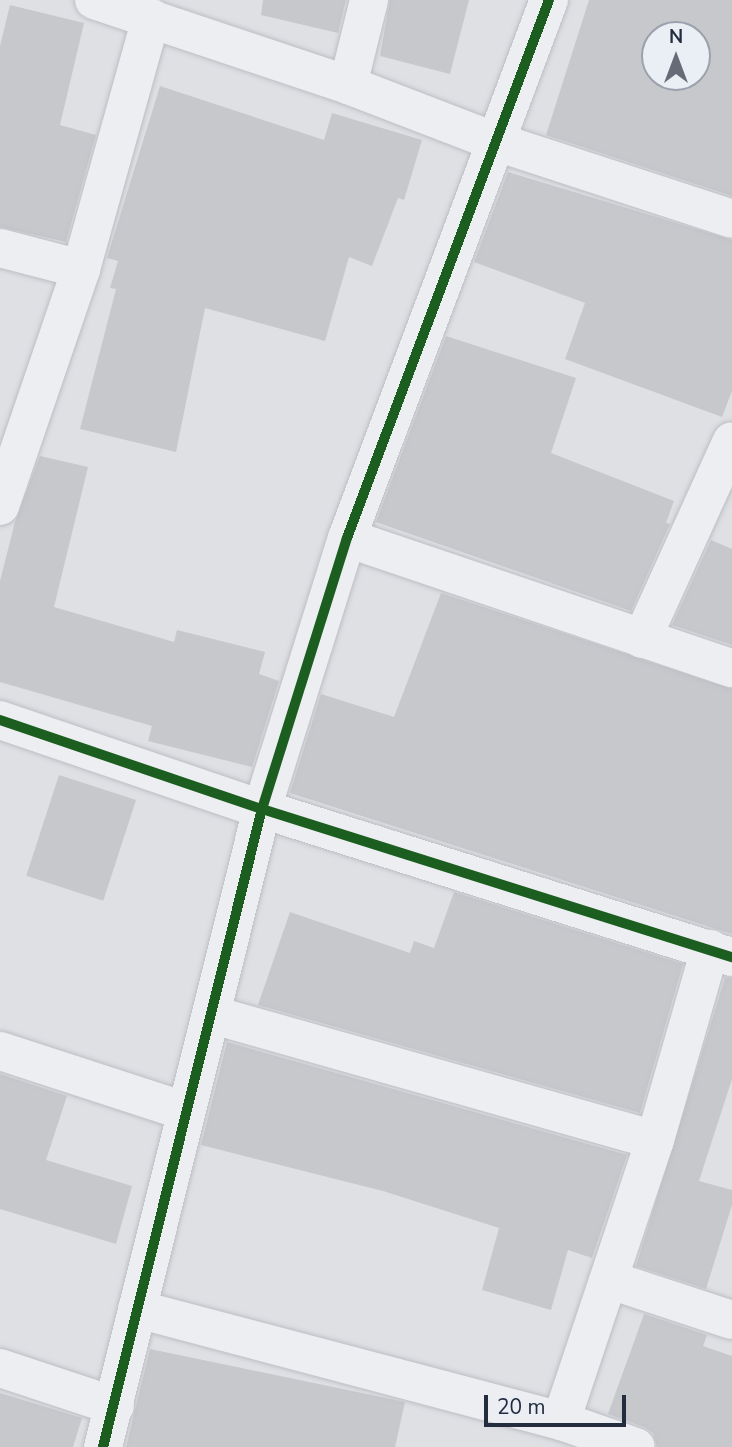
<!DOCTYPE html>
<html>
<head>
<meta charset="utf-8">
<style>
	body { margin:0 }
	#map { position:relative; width:732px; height:1447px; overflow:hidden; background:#dee0e4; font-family:"Nunito Sans",sans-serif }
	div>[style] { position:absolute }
	.building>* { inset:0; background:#c6c8cc; transform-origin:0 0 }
	.roads { filter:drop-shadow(0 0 2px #bcbec2) drop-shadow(0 0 2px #bcbec2) }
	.minor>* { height:38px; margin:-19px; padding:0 19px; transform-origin:19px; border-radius:19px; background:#edeef1 }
	.cycleway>* { height:10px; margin:-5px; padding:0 5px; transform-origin:5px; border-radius:5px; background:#1b5e20 }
	span { translate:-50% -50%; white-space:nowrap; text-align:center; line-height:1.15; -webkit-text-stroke:6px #eaeef5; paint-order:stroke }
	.north { position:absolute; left:641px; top:21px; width:70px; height:70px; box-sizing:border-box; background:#eaeef5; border:2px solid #9ba1ac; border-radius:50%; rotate:0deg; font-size:19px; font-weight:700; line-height:28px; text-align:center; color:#242d3e }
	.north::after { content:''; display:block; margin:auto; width:24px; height:32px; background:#656c78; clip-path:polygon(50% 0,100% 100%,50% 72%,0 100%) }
	.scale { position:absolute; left:484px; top:1395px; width:142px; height:32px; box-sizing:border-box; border:4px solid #242d3e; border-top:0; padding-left:9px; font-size:21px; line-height:24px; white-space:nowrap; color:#242d3e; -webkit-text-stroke:5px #eaeef5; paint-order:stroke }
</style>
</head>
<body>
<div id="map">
	<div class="building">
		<i style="clip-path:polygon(263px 0,346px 0,338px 33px,261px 15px)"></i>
		<i style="clip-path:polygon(390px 0,469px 0,450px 74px,380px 56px)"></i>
		<i style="clip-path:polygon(evenodd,589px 0,732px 0,732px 196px,546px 135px,589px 0,655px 35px,697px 35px,697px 77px,655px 77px,655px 35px)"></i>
		<i style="clip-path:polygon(10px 5px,84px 23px,60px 125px,96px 135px,66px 242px,0 227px,0 46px)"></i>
		<i style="clip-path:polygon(160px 86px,324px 140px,332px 113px,422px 140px,404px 200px,398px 198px,372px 266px,349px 257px,325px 341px,205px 308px,176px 452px,80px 429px,116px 289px,110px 288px,118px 261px,107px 258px)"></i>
		<i style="clip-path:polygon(508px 172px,732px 240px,732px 391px,722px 417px,565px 359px,585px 303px,474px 262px)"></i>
		<i style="clip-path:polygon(446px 336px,576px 378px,551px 453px,674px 501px,666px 523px,670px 524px,631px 611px,376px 522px)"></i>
		<i style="clip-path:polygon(40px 456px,88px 467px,54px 607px,174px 642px,177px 630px,265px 652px,259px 674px,279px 681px,252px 767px,148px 741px,152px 726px,0 682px,0 581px,15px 522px)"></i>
		<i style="clip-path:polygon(711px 540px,732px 549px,732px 645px,672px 625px)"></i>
		<i style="clip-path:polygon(441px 593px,732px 689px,732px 934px,290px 793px,321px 694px,394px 717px)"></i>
		<i style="left:59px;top:775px;width:81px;height:106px;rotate:18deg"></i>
		<i style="clip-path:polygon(454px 892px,683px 964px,640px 1113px,258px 1005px,290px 912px,410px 953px,414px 941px,434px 948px)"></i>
		<i style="clip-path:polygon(725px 978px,732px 978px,732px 1079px,699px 1181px,732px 1190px,732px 1205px,706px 1289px,636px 1266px)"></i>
		<i style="clip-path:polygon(227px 1042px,627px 1155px,592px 1258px,568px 1250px,551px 1310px,482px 1290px,499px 1228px,383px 1191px,201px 1145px)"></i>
		<i style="clip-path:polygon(0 1074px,67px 1096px,46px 1160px,132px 1186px,116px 1244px,0 1209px)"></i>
		<i style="clip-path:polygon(644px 1314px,707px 1335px,703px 1346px,732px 1356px,732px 1447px,657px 1447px,653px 1433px,644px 1427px,608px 1414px)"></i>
		<i style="clip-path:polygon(150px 1349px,405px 1402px,395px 1447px,126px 1447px)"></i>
		<i style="clip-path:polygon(0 1393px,82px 1418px,73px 1447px,0 1447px)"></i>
	</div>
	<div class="roads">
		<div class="minor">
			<i style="left:94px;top:0;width:268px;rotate:18.5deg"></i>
			<i style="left:348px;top:85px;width:156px;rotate:21deg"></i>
			<i style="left:494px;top:141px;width:250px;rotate:18.1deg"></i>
			<i style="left:348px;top:85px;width:88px;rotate:-76.1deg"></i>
			<i style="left:0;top:248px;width:84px;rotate:14.5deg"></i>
			<i style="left:0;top:506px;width:250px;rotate:-71.1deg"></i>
			<i style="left:81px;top:269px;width:261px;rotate:-74.4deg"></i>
			<i style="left:347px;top:538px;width:406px;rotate:18.7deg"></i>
			<i style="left:642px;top:639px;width:217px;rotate:-65.6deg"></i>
			<i style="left:0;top:720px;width:277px;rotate:18.8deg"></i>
			<i style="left:262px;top:809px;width:493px;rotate:17.5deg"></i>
			<i style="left:213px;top:1015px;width:459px;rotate:15.8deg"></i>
			<i style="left:0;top:1051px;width:194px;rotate:18deg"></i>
			<i style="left:610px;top:1280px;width:128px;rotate:18.2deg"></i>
			<i style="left:137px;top:1309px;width:439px;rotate:14.8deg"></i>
			<i style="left:561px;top:1421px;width:79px;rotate:19.1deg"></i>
			<i style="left:0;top:1368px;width:121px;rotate:18.3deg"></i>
			<i style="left:561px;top:1421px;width:296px;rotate:-71.5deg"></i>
			<i style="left:655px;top:1140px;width:199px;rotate:-73.9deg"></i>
			<i style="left:103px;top:1447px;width:658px;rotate:-76.01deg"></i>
			<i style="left:262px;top:809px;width:284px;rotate:-72.6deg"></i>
			<i style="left:347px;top:538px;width:575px;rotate:-69.42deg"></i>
		</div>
	</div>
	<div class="cycleway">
		<i style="left:0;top:720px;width:277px;rotate:18.8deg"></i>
		<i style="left:262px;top:809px;width:493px;rotate:17.5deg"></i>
		<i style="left:103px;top:1447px;width:658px;rotate:-76.01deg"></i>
		<i style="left:262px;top:809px;width:284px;rotate:-72.6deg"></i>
		<i style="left:347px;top:538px;width:575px;rotate:-69.42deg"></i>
	</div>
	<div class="north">N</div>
	<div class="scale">20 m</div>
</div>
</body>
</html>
